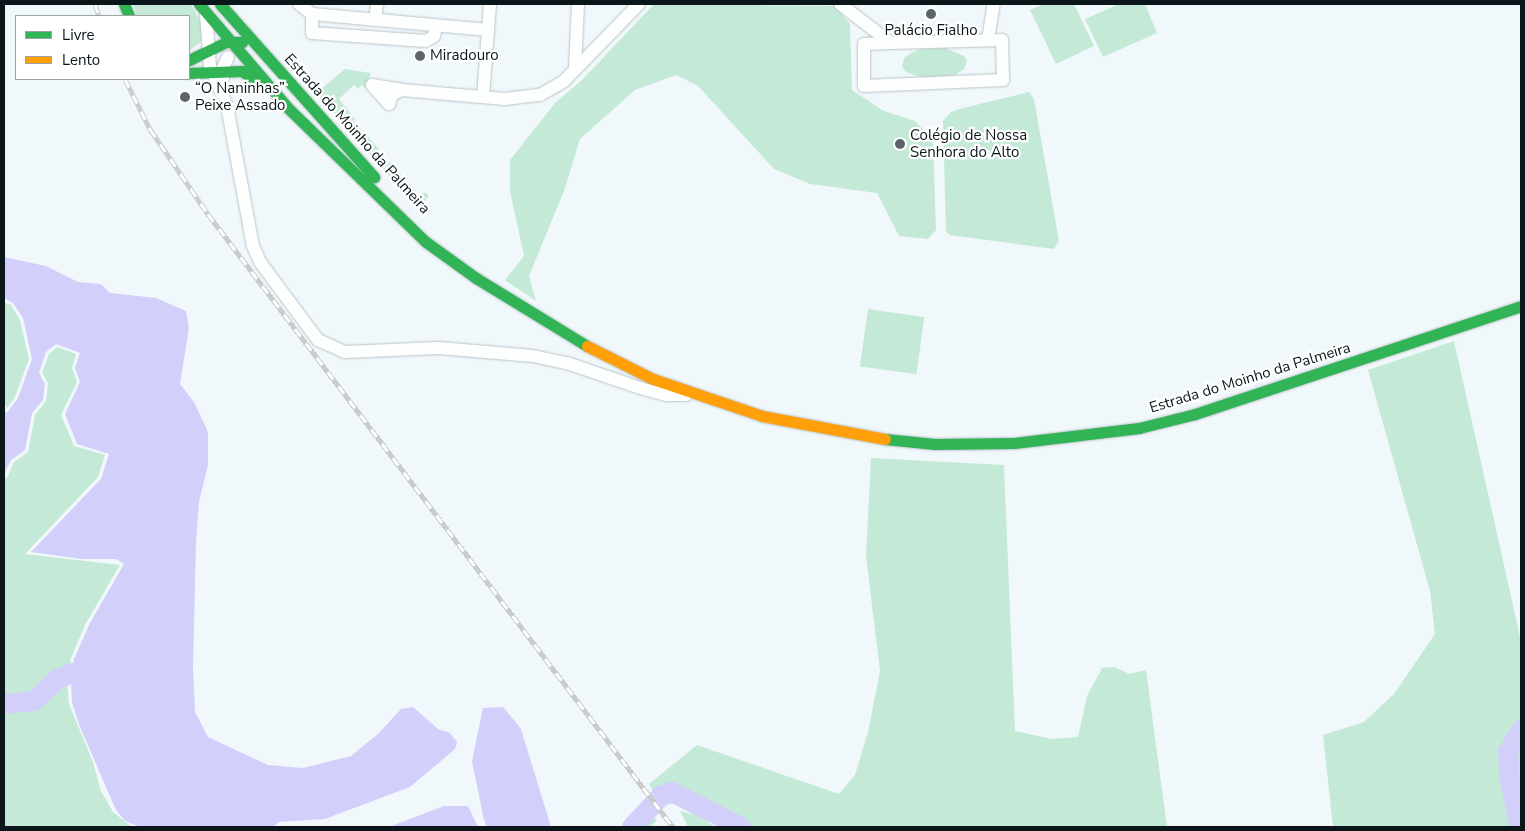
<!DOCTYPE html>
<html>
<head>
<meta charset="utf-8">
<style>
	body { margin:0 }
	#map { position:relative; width:1525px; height:831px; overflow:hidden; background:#f1f8fb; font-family:"Nunito Sans",sans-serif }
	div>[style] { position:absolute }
	.green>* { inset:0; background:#c4ead7; transform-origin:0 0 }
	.water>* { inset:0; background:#d3cffb }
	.river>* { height:20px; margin:-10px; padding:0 10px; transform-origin:10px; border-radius:10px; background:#d3cffb }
	.roads { filter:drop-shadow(0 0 1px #bbc4c8) drop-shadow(0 0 1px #bbc4c8) }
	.street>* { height:12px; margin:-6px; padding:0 6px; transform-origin:6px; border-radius:6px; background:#fdfefe }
	.fast>* { height:11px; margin:-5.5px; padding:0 5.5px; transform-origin:5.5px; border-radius:5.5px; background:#30b455 }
	.slow>* { height:11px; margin:-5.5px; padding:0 5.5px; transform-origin:5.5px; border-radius:5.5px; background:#ff9f0a }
	.rail>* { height:5px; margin-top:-2.5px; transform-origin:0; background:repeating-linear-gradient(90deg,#fff 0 9px,#c9cccd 0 18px); box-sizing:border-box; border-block:1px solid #c9cccd }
	.dots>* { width:14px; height:14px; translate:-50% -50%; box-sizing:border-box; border:2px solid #fff; border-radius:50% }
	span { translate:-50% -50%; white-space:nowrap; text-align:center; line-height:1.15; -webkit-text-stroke:4.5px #fff; paint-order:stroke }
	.poi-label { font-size:15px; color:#0a161a }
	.left { translate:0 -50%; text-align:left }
	.street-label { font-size:15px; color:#0a161a }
	.frame { position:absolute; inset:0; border:5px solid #0a161a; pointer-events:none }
	.legend { position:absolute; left:15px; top:15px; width:175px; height:65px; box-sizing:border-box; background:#fff; border:1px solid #9da2a3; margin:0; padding:6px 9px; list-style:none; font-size:15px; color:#0a161a }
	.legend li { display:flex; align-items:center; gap:10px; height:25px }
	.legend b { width:25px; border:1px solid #9da2a3 }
</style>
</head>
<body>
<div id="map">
	<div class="green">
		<i style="clip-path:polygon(133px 4px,190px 4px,201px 21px,203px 40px,189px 51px,189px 16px,137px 16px)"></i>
		<i style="clip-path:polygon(654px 4px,835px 6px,850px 24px,852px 90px,884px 111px,915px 121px,933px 140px,936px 230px,928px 239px,899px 236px,877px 193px,810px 184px,774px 169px,698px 86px,676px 75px,635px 90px,580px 139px,564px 191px,529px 276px,536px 301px,505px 280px,524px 256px,510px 191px,510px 160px,555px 103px,582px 80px)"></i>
		<i style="clip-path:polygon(1044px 4px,1074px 4px,1094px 46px,1056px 64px,1030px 10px)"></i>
		<i style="clip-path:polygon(1119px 4px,1145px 4px,1157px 33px,1103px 57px,1085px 19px)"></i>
		<i style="clip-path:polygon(945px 48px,964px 56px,967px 61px,964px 69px,955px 75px,923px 78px,906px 72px,902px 67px,904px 58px,911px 53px,922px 49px)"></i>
		<i style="clip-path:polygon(345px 69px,371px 73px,365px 88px,362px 85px,358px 89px,354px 85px,339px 99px,355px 119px,353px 121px,379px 149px,372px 156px,316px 93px)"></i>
		<i style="clip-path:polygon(1029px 92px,1034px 99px,1059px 241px,1054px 249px,950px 235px,946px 232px,943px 121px,951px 112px,963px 108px)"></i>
		<i style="clip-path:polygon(390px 162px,420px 196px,425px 192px,429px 196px,418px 208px,383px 169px)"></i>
		<i style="clip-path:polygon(4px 302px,11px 305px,20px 320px,29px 359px,15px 397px,7px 408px,4px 403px)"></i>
		<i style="left:868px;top:309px;width:57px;height:58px;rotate:8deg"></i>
		<i style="clip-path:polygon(1454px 341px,1521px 641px,1521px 827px,1333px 827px,1323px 735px,1364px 722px,1394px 694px,1435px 634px,1430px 591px,1368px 370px)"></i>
		<i style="clip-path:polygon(57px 347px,76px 354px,72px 368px,77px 382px,61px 415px,74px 446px,105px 455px,98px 477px,25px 554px,120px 565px,86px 623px,71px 658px,67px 682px,69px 704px,93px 762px,101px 791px,113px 812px,132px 827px,4px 827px,4px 478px,7px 478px,14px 462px,28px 452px,35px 415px,46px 401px,48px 383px,42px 373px,49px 354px)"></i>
		<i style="clip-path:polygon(871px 458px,1004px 465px,1015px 731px,1052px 739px,1078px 737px,1087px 696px,1102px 668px,1115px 667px,1129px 674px,1146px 670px,1167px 827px,736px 827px,694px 800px,660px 806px,649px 784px,697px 745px,839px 794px,855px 775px,868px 732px,880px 671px,866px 556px)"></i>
		<i style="clip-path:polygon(643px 810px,657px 820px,651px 827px,627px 827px)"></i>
		<i style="clip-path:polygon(680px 811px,697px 815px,715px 827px,688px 827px)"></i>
	</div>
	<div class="water">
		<i style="clip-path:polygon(4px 257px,46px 266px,78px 282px,101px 284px,110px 293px,156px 298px,186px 311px,189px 328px,180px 384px,194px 402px,208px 432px,208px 465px,199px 502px,196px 542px,193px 667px,195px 712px,208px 737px,268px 765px,303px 768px,351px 756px,379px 733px,401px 709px,413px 707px,438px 729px,450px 733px,457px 742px,455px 749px,410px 787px,325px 819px,279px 822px,273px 827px,140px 827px,125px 821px,116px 810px,80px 727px,72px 703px,71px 682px,74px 659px,89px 625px,124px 564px,116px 559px,81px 559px,31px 552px,101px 479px,109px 454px,77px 444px,65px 414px,80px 382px,75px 368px,80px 353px,56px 344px,46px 352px,39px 373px,45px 384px,43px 400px,32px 413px,25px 450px,11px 460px,4px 474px,4px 409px,7px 413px,18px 398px,32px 359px,23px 318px,13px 303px,4px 298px)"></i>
		<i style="clip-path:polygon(503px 707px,521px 729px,551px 827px,487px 827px,484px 820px,472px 761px,483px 708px)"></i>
		<i style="clip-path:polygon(444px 806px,468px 806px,478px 827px,389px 827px)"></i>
	</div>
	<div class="river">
		<i style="left:4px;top:704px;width:30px;rotate:-6deg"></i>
		<i style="left:34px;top:701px;width:33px;rotate:-43deg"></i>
		<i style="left:58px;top:679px;width:15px;rotate:-23deg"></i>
		<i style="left:632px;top:827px;width:44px;rotate:-46.8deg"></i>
		<i style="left:662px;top:795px;width:10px;rotate:-17deg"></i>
		<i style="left:672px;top:792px;width:77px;rotate:26.9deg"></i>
		<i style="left:1520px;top:827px;width:46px;rotate:-102.5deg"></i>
		<i style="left:1510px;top:782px;width:30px;rotate:-94deg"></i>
		<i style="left:1508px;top:752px;width:26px;rotate:-59deg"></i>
	</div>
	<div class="roads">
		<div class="street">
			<i style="left:299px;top:4px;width:16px;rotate:38deg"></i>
			<i style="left:312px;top:14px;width:177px;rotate:5.2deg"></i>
			<i style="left:840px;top:4px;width:64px;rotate:37.4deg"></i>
			<i style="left:891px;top:43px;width:111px;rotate:-1.5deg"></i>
			<i style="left:1002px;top:40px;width:40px;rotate:88.6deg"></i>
			<i style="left:1003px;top:80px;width:139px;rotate:177.5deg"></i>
			<i style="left:864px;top:86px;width:42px;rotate:-90deg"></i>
			<i style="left:864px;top:44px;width:27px;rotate:-2deg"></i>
			<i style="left:206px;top:14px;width:52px;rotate:85.6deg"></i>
			<i style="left:210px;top:66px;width:43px;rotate:67deg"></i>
			<i style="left:227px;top:106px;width:142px;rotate:79.5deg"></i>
			<i style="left:253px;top:246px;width:17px;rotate:66deg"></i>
			<i style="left:260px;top:262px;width:97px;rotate:53.4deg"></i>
			<i style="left:318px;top:340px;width:30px;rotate:24deg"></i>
			<i style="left:345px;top:352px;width:94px;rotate:-2.4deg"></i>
			<i style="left:439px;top:348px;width:94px;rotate:4.9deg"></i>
			<i style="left:533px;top:356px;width:35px;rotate:12deg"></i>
			<i style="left:567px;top:363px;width:77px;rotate:18.9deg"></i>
			<i style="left:640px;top:388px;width:28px;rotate:15deg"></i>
			<i style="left:667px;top:395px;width:19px"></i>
			<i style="left:312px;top:14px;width:19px;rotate:90deg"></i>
			<i style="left:312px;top:33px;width:114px;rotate:4deg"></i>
			<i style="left:426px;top:41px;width:9px;rotate:-32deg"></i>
			<i style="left:434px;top:36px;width:10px;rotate:-79deg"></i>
			<i style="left:375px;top:20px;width:16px;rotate:-83deg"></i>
			<i style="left:988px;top:40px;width:36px;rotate:-81deg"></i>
			<i style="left:575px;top:69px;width:65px;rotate:-87.4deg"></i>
			<i style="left:223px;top:78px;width:8px;rotate:-97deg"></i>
			<i style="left:222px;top:70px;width:14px;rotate:-65deg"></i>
			<i style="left:483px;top:97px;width:93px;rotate:-85.7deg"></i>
			<i style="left:389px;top:104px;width:9px;rotate:-72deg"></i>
			<i style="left:392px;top:95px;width:11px;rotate:-27deg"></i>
			<i style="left:402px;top:90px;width:103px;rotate:5deg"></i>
			<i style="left:505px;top:99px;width:35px;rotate:-7deg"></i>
			<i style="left:540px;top:95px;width:28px;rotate:-30deg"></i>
			<i style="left:564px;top:81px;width:107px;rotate:-45.8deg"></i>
			<i style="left:389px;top:104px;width:25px;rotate:-132deg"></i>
			<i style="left:372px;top:85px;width:30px;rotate:9deg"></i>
		</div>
		<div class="fast">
			<i style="left:124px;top:4px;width:13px;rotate:67deg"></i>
			<i style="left:199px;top:4px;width:138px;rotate:49.4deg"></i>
			<i style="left:289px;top:109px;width:191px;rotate:44.2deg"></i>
			<i style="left:426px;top:242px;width:62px;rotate:35.8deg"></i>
			<i style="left:476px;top:278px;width:130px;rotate:31.5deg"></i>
			<i style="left:220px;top:4px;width:232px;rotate:48.3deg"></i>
			<i style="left:189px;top:60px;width:41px;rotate:-25.9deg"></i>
			<i style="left:226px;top:42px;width:16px"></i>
			<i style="left:189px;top:73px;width:53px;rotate:-2.2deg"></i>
			<i style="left:242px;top:71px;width:22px;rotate:36deg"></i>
			<i style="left:885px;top:439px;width:50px;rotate:5.7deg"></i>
			<i style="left:935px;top:444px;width:79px;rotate:-0.7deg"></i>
			<i style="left:1014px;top:443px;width:126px;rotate:-6.8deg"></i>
			<i style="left:1139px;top:428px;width:58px;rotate:-14deg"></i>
			<i style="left:1195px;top:414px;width:343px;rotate:-18.3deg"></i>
		</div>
		<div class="slow">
			<i style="left:587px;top:346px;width:74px;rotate:26.6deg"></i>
			<i style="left:653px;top:379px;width:115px;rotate:18.7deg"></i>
			<i style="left:762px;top:416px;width:125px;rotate:10.6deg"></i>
		</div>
	</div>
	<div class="rail">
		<i style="left:95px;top:4px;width:13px;rotate:72deg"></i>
		<i style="left:125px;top:79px;width:56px;rotate:63.4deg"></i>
		<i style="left:150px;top:129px;width:103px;rotate:55.7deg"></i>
		<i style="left:208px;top:214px;width:769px;rotate:52.82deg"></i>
	</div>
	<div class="dots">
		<i style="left:931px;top:14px;background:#5b6569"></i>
		<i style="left:420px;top:56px;background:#5b6569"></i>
		<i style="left:185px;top:97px;background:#5b6569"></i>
		<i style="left:900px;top:144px;background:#5b6569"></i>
	</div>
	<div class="poi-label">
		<span style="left:931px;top:31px">Palácio Fialho</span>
		<span class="left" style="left:430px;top:56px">Miradouro</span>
		<span class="left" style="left:195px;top:97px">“O Naninhas”<br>Peixe Assado</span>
		<span class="left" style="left:910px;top:144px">Colégio de Nossa<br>Senhora do Alto</span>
	</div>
	<div class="street-label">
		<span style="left:357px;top:134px;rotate:48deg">Estrada do Moinho da Palmeira</span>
		<span style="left:1250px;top:378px;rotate:-17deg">Estrada do Moinho da Palmeira</span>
	</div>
	<div class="frame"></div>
	<ul class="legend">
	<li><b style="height:6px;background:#30b455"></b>Livre</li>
	<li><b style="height:6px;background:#ff9f0a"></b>Lento</li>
	</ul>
</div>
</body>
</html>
